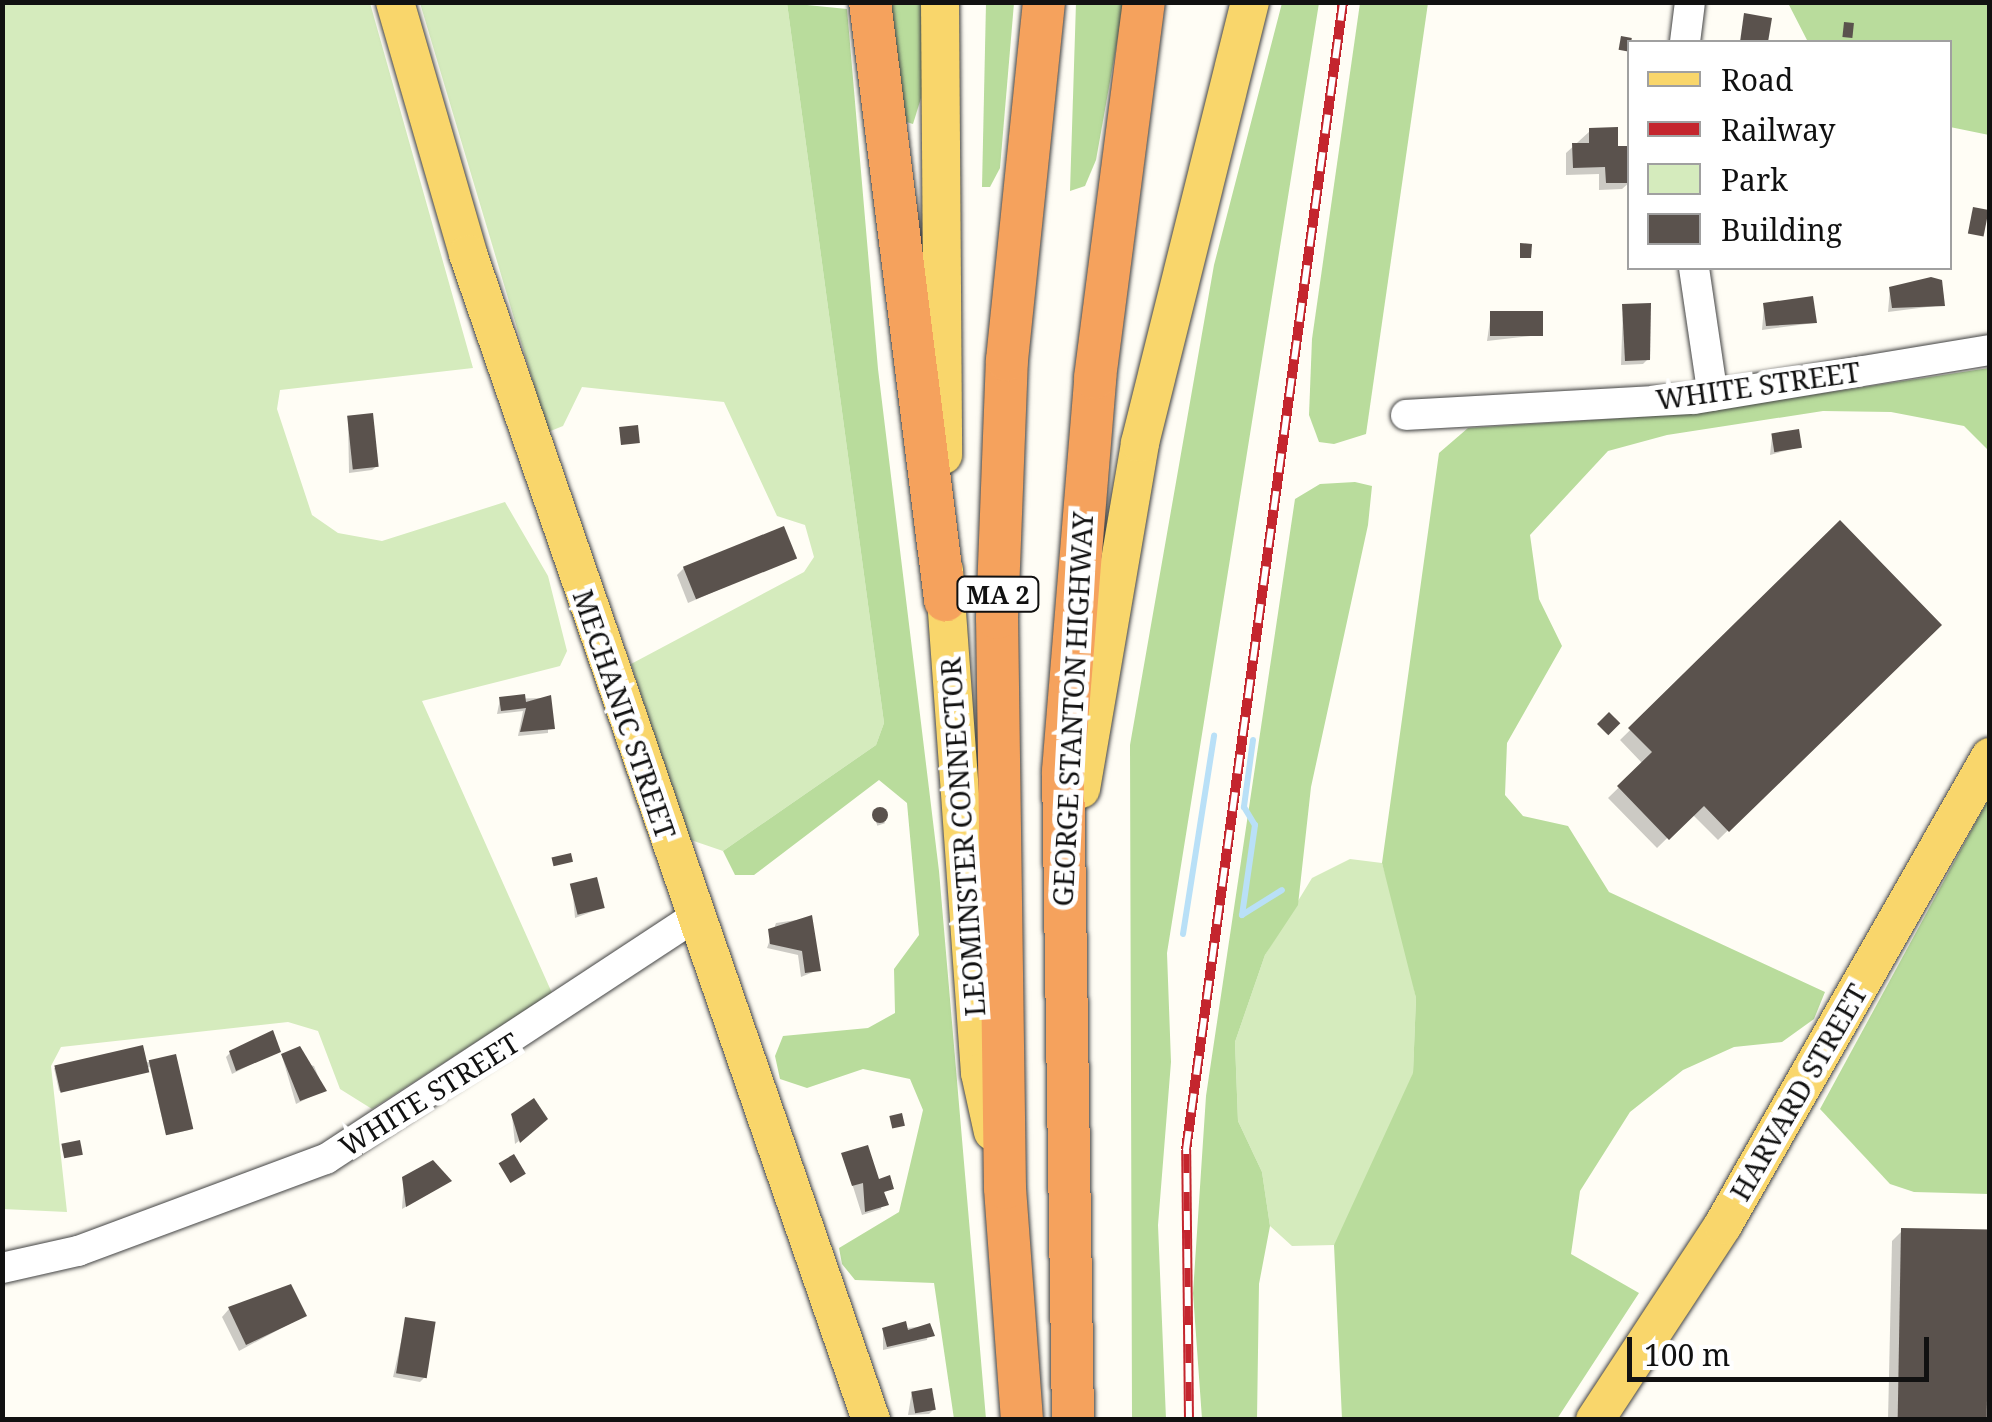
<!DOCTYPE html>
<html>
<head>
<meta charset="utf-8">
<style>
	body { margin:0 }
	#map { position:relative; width:1992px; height:1422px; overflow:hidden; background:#fffdf5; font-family:"Noto Serif",serif }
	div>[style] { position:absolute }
	.green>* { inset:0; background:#d5ebbd }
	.forest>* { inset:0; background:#b9dc9c }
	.shadow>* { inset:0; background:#0003; transform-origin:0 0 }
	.stream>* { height:6px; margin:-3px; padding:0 3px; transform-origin:3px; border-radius:3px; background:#b9e0f7 }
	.building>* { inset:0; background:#5a524d; transform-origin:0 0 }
	.round { border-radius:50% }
	.roads { filter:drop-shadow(0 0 2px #444) drop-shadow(0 0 2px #444) }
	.minor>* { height:30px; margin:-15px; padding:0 15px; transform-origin:15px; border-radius:15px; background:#fff }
	.major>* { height:38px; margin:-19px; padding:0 19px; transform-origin:19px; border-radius:19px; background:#f9d66b }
	.highway>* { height:42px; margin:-21px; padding:0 21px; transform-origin:21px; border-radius:21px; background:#f5a25d }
	.rail>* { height:10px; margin-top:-5px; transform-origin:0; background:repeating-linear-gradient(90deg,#fff 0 19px,#c4262e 0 38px); box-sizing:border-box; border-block:2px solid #c4262e }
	span { translate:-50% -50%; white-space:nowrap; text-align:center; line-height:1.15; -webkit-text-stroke:10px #fff; paint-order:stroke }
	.shield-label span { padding:2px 8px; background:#fff; border:2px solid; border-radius:8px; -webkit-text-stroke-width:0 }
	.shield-label { font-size:25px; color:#111; font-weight:700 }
	.street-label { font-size:28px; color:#111 }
	.frame { position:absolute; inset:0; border:5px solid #111; pointer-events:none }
	.legend { position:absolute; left:1627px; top:40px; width:325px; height:230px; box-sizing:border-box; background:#fff; border:2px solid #a0a0a0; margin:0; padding:12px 18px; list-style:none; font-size:30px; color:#111 }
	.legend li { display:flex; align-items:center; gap:20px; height:50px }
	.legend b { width:50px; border:2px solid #a0a0a0 }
	.scale { position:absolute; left:1627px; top:1337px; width:302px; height:45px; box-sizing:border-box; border:5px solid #111; border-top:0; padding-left:12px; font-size:30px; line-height:35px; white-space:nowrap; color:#111; -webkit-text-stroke:8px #fff; paint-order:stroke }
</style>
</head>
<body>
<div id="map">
	<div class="green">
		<i style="clip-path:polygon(2px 3px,370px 3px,473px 368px,280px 390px,277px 409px,312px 515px,338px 533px,382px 541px,505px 502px,548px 576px,567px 651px,560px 666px,422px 701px,552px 993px,372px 1109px,340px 1089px,318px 1031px,288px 1022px,61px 1047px,51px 1066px,67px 1212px,3px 1209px)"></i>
		<i style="clip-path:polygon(420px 3px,787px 3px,884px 723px,876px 745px,723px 851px,688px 839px,631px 664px,804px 572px,814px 557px,805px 525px,777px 516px,724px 402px,582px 387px,563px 426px,548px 432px)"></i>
		<i style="clip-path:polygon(1350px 859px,1382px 863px,1401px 927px,1416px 998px,1413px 1074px,1350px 1223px,1334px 1245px,1292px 1246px,1270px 1226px,1262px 1172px,1238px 1121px,1235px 1042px,1265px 955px,1312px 878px)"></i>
	</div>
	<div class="forest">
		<i style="clip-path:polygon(787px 3px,847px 9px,878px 369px,939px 871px,986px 1419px,954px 1419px,934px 1283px,855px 1280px,842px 1264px,839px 1248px,899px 1212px,923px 1110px,910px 1079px,863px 1069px,807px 1088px,780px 1079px,775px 1056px,783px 1036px,868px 1028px,895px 1013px,894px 969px,919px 935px,907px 803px,879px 780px,754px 875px,735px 875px,723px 851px,876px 745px,884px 723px)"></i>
		<i style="clip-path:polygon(881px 3px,925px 3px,926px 82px,913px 124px,900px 120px)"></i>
		<i style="clip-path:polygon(986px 3px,1014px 3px,1000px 168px,990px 187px,982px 187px)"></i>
		<i style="clip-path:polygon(1076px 3px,1124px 3px,1096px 160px,1085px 186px,1070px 191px)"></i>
		<i style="clip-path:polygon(1282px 3px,1319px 3px,1167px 953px,1171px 1062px,1158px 1225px,1166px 1419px,1132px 1419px,1130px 745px,1214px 265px)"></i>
		<i style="clip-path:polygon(1360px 3px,1428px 3px,1366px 434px,1334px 444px,1319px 442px,1309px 415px,1312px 339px)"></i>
		<i style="clip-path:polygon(1788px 3px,1989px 3px,1989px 135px,1950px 127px,1950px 42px,1808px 42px)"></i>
		<i style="clip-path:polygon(1989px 368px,1989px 451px,1964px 426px,1891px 412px,1823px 411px,1667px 435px,1608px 451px,1530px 535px,1539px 599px,1562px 646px,1507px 743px,1505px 795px,1523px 816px,1568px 826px,1609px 892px,1825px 992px,1814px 1019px,1782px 1042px,1734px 1047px,1683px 1070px,1630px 1112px,1580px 1191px,1571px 1254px,1639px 1293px,1557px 1419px,1342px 1419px,1334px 1245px,1413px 1073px,1416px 998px,1382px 863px,1439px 453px,1468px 428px,1685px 414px)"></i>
		<i style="clip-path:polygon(1355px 482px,1372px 486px,1368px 525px,1311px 787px,1298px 905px,1265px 955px,1235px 1042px,1238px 1121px,1262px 1172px,1270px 1226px,1259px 1284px,1257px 1419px,1202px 1419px,1193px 1293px,1206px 1096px,1295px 499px,1320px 484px)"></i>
		<i style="clip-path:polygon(1989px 798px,1989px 1194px,1914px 1192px,1890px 1184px,1820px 1109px)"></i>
	</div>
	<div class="shadow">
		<i style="clip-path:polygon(1590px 131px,1616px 149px,1630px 182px,1622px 189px,1599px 190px,1599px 174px,1566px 175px,1566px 153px)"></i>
		<i style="clip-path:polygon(1890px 289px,1943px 305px,1888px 312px)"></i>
		<i style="clip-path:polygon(1764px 306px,1814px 323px,1762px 330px)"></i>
		<i style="clip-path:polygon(1623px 307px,1648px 359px,1643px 364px,1621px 365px)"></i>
		<i style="clip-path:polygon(1491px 314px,1540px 335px,1487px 341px)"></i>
		<i style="clip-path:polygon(348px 418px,377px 466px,372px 470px,349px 473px)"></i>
		<i style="clip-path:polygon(1772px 436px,1799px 447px,1770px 455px)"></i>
		<i style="clip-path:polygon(1840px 524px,1938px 625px,1718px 840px,1692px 814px,1657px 848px,1608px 798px,1643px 764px,1620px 740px)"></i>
		<i style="clip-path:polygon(794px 557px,688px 603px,677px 575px,684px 568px)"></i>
		<i style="clip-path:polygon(548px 698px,548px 733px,518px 736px,523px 711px,497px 714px,500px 699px)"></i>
		<i style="left:880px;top:808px;width:16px;height:8px;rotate:72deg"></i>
		<i style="clip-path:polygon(572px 886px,602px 908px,575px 918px)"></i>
		<i style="clip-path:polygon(810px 918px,818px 970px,801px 977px,798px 955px,767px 948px,776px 923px)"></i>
		<i style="clip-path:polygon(278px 1051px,232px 1074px,226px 1057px,230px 1053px)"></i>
		<i style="clip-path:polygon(282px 1056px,314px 1066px,324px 1090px,296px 1104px)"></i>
		<i style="clip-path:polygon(151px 1062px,189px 1130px,166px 1135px,150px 1067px,59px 1091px,54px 1068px)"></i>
		<i style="clip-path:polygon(512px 1116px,541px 1123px,515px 1144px)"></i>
		<i style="clip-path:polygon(843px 1155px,877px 1182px,887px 1179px,881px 1209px,862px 1215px)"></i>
		<i style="clip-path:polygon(404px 1179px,444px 1185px,402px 1209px)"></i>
		<i style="clip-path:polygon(1902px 1231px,1990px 1420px,1888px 1420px,1892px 1241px)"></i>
		<i style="clip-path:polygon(229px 1309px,304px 1316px,239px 1351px,222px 1317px)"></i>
		<i style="clip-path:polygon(406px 1320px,425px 1377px,420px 1382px,393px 1377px)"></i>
		<i style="clip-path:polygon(929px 1326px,927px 1340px,883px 1350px,883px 1330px)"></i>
		<i style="clip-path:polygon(912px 1391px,933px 1410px,929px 1414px,908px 1415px)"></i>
	</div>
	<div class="stream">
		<i style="left:1253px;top:740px;width:68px;rotate:97.7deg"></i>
		<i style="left:1244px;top:807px;width:21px;rotate:59deg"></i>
		<i style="left:1255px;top:825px;width:91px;rotate:98.2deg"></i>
		<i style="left:1242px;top:915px;width:47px;rotate:-32deg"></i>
		<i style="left:1183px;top:934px;width:201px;rotate:-81.1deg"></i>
	</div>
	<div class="building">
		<i style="clip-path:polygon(1744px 13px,1772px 18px,1768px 42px,1740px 42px)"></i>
		<i style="left:1844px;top:22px;width:10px;height:15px;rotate:6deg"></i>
		<i style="left:1621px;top:36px;width:11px;height:14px;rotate:10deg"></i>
		<i style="clip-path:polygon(1618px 127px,1618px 146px,1630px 146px,1630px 183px,1606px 183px,1605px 167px,1573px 168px,1572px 143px,1589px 143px,1589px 128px)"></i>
		<i style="left:1973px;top:207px;width:16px;height:27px;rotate:11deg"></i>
		<i style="clip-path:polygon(1520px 243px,1532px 244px,1531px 258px,1520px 258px)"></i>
		<i style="clip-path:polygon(1931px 277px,1942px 280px,1945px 306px,1892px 308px,1889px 287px)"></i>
		<i style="clip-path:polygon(1813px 296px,1817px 323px,1766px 326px,1763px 303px)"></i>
		<i style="clip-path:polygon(1651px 303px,1650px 360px,1625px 361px,1622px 304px)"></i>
		<i style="left:1543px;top:311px;width:25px;height:53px;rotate:90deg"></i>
		<i style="left:373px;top:413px;width:54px;height:26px;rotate:84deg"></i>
		<i style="left:638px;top:425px;width:18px;height:19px;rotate:84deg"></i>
		<i style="left:1799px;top:429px;width:19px;height:28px;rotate:81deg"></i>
		<i style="clip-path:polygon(1840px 520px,1942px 625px,1729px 832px,1704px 806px,1669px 840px,1617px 786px,1652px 752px,1628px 728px)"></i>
		<i style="left:784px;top:526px;width:35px;height:109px;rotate:68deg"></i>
		<i style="clip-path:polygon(525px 694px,526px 702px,551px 695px,555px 729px,520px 732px,526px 708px,501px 711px,499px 697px)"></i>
		<i style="left:1609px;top:712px;width:16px;height:17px;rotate:45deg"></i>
		<i class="round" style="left:872px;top:807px;width:16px;height:16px"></i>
		<i style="left:571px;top:853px;width:9px;height:20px;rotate:77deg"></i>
		<i style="left:597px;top:877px;width:32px;height:28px;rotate:76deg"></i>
		<i style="clip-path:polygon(812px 915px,821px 971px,805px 973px,802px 951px,770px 944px,768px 929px)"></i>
		<i style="clip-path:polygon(273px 1030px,281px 1052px,236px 1071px,229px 1051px)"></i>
		<i style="left:143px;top:1045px;width:28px;height:91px;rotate:77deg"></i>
		<i style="clip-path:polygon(300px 1046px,327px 1091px,300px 1101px,281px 1054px)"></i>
		<i style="left:176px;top:1054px;width:77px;height:28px;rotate:77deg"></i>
		<i style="clip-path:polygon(534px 1098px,548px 1119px,520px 1143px,511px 1114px)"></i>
		<i style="left:902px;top:1113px;width:13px;height:13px;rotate:77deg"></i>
		<i style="left:80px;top:1140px;width:15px;height:19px;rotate:79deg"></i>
		<i style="clip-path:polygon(868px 1145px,879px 1179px,890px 1175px,894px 1189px,884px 1192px,889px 1205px,865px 1212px,863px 1183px,852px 1186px,841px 1153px)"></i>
		<i style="left:514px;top:1154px;width:23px;height:18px;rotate:59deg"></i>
		<i style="clip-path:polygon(433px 1160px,452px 1181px,406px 1207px,402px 1177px)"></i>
		<i style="left:1901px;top:1228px;width:89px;height:192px;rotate:1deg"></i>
		<i style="clip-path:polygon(291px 1284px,307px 1316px,246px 1345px,228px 1307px)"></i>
		<i style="left:405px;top:1317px;width:31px;height:57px;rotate:9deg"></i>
		<i style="clip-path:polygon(906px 1321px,908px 1330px,930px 1323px,935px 1336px,887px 1347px,882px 1328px)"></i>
		<i style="left:932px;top:1388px;width:22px;height:21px;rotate:80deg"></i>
	</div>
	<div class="roads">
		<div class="minor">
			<i style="left:1685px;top:42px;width:40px;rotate:-82.9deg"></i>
			<i style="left:1694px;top:268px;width:129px;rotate:81.6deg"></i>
			<i style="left:1406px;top:415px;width:288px;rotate:-3.2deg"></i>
			<i style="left:1694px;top:399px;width:300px;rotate:-9.4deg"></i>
			<i style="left:2px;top:1268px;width:78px;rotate:-12.6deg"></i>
			<i style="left:78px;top:1251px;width:265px;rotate:-20.4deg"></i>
			<i style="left:326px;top:1159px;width:441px;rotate:-33.3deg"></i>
		</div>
		<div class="major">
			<i style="left:395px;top:2px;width:262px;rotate:73.8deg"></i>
			<i style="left:468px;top:254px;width:1234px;rotate:70.93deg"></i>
			<i style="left:940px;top:2px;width:453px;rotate:89.6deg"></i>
			<i style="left:944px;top:570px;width:504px;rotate:85.91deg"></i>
			<i style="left:980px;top:1073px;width:60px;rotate:77.6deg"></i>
			<i style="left:1081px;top:789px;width:351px;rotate:-80.3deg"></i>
			<i style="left:1140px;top:443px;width:455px;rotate:-76deg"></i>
			<i style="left:1595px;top:1420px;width:233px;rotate:-56.7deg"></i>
			<i style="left:1723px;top:1225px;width:539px;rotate:-60.29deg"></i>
		</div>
		<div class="highway">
			<i style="left:870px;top:2px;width:603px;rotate:82.85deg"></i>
			<i style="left:1022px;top:1420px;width:233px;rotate:-94.2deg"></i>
			<i style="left:1005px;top:1188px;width:570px;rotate:-90.8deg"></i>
			<i style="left:997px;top:618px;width:258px;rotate:-87.8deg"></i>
			<i style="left:1007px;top:360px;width:360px;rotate:-84.1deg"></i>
			<i style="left:1073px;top:1420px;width:649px;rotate:-90.88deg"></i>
			<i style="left:1063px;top:771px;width:394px;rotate:-85.3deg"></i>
			<i style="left:1095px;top:378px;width:379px;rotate:-82.6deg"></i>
		</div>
	</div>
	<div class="rail">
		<i style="left:1189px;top:1420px;width:270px;rotate:-90.6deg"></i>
		<i style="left:1186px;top:1150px;width:1159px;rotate:-82.21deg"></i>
	</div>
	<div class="shield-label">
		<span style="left:998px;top:594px">MA 2</span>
	</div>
	<div class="street-label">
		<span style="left:1758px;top:385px;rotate:-8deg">WHITE STREET</span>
		<span style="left:1072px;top:709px;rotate:-87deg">GEORGE STANTON HIGHWAY</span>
		<span style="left:625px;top:714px;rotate:71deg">MECHANIC STREET</span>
		<span style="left:962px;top:837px;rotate:-94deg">LEOMINSTER CONNECTOR</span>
		<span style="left:1798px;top:1092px;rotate:-60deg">HARVARD STREET</span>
		<span style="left:429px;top:1094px;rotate:-32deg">WHITE STREET</span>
	</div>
	<div class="frame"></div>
	<ul class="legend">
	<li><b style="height:12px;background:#f9d66b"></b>Road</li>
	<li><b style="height:12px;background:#c4262e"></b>Railway</li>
	<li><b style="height:28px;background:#d5ebbd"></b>Park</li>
	<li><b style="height:28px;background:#5a524d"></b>Building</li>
	</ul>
	<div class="scale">100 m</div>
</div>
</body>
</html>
